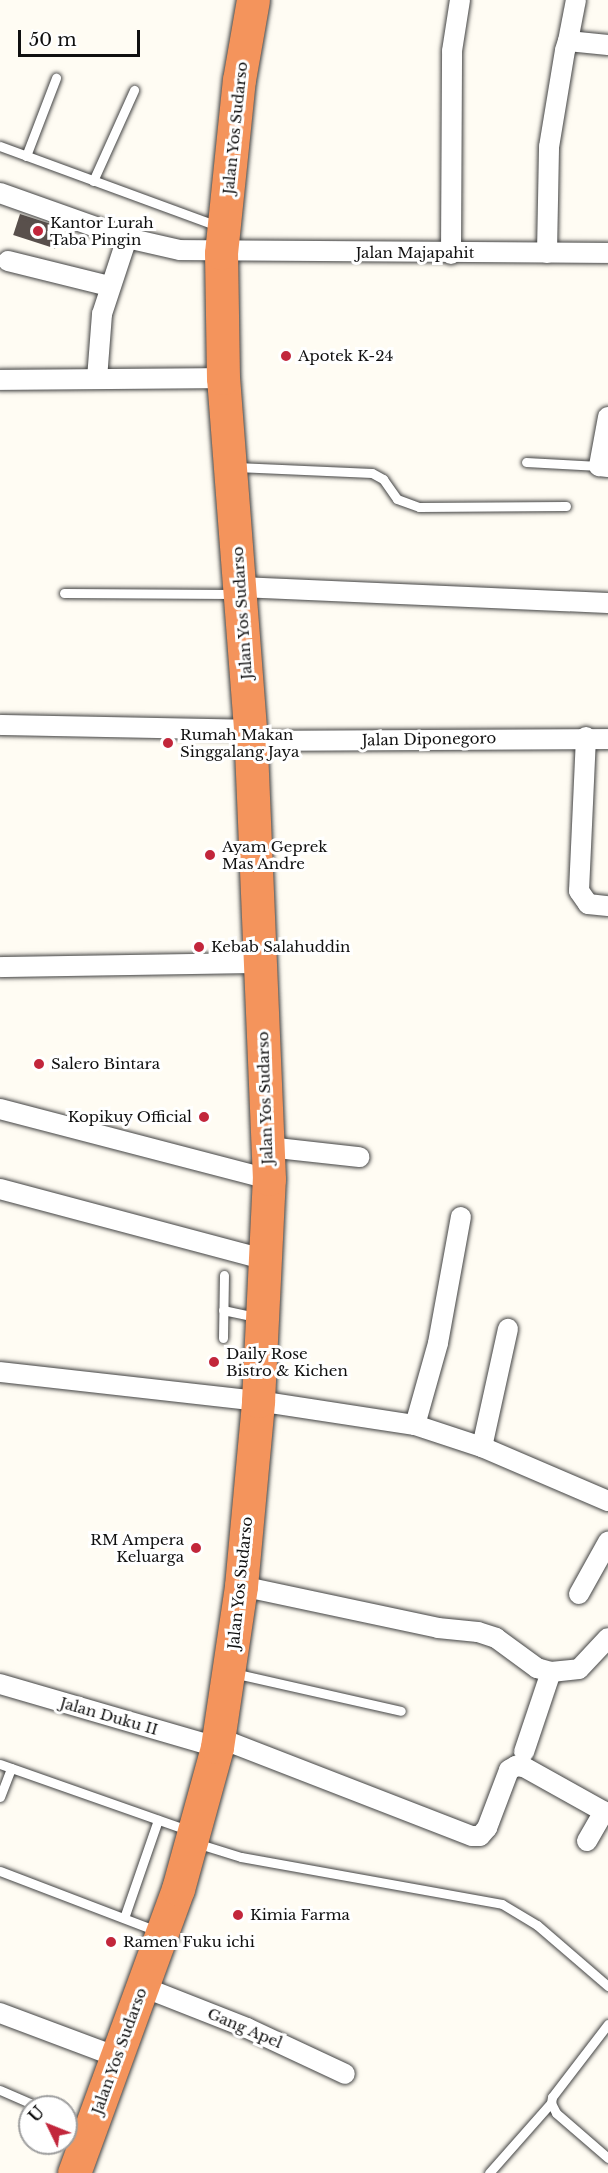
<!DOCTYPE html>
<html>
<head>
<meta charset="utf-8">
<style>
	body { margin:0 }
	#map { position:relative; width:608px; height:2173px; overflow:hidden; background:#fffcf3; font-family:"Libre Baskerville",serif }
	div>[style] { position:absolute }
	.building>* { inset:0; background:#59504c; transform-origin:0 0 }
	.roads { filter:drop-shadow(0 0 2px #434343) drop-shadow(0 0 2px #434343) }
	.lane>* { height:9px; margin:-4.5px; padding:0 4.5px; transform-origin:4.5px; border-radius:4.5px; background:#fff }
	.street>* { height:20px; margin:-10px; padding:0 10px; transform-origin:10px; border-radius:10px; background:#fff }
	.highway>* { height:33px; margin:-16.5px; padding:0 16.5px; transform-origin:16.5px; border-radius:16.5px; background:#f4945c }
	.dots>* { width:16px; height:16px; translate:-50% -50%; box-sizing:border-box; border:3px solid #fff; border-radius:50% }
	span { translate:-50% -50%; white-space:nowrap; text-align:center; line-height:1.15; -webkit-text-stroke:6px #fff; paint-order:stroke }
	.street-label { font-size:15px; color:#101010 }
	.poi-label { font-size:15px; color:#101010 }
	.left { translate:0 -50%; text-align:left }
	.right { translate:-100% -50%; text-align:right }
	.north { position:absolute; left:18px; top:2095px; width:60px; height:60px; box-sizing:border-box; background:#fff; border:2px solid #9f9f9f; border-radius:50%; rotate:313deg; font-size:16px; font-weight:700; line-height:24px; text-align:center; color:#101010 }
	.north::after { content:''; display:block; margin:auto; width:21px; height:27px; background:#c2263b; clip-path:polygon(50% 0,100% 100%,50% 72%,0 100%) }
	.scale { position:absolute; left:18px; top:30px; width:122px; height:27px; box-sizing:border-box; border:3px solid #101010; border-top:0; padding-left:8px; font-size:18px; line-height:21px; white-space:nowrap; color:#101010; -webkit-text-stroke:4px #fff; paint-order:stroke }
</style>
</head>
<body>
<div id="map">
	<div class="building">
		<i style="left:20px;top:214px;width:44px;height:22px;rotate:18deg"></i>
	</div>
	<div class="roads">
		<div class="lane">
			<i style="left:0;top:146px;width:231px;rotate:20.2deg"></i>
			<i style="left:26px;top:156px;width:84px;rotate:-69deg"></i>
			<i style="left:93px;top:181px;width:100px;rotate:-65.7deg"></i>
			<i style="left:526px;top:462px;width:73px;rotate:3.1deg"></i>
			<i style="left:236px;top:467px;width:136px;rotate:2.5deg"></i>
			<i style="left:372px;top:473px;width:13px;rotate:29deg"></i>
			<i style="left:383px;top:479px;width:24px;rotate:55deg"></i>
			<i style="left:397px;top:499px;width:23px;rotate:20deg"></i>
			<i style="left:419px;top:507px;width:147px;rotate:-0.4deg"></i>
			<i style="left:64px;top:593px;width:169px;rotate:0.3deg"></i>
			<i style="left:223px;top:1310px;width:34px;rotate:12deg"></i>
			<i style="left:223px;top:1338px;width:63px;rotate:-89.1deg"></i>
			<i style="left:233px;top:1673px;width:172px;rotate:12.7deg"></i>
			<i style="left:0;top:1764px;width:198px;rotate:19.4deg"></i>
			<i style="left:0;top:1797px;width:31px;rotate:-69deg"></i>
			<i style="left:196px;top:1843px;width:47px;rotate:17.3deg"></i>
			<i style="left:241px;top:1857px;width:265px;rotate:10.2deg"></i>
			<i style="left:502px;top:1904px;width:41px;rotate:31deg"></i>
			<i style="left:537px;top:1925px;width:94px;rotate:40.7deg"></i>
			<i style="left:0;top:1871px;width:168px;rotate:20.9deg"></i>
			<i style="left:124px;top:1918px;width:104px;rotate:-70.9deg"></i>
			<i style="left:608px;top:2024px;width:92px;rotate:127.5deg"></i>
			<i style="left:552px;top:2097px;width:6px;rotate:99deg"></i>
			<i style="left:551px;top:2103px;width:11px;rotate:63deg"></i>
			<i style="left:556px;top:2113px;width:69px;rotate:40.9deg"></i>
			<i style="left:0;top:2090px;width:43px;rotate:23.6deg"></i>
			<i style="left:66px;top:2119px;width:21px;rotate:25deg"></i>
			<i style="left:489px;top:2173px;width:94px;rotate:-48.5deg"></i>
		</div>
		<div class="street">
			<i style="left:568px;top:41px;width:42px;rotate:-79deg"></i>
			<i style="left:0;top:193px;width:135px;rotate:19.5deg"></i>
			<i style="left:127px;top:238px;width:54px;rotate:12.8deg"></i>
			<i style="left:180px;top:250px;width:428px;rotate:0.4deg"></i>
			<i style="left:547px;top:253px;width:106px;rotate:-88.9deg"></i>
			<i style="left:549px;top:147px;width:98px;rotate:-80.6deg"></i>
			<i style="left:565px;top:50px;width:9px;rotate:-72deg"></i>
			<i style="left:568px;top:41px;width:40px;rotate:5.7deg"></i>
			<i style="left:451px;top:254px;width:203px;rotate:-89.7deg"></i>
			<i style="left:452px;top:51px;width:52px;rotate:-81.1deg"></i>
			<i style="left:8px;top:261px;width:104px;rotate:13.9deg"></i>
			<i style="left:97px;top:379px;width:65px;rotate:-85.6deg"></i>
			<i style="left:102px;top:314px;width:80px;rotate:-71.8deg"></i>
			<i style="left:0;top:380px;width:223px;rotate:-0.5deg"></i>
			<i style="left:608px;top:417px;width:50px;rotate:100.4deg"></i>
			<i style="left:599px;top:466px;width:9px;rotate:6deg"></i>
			<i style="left:240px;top:587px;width:368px;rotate:2.5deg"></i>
			<i style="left:0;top:725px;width:250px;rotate:1.1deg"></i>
			<i style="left:586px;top:737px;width:154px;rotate:92.6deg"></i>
			<i style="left:579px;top:891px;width:16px;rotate:55deg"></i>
			<i style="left:588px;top:904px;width:20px;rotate:6deg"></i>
			<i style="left:251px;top:741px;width:357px;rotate:-0.3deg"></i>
			<i style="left:0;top:967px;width:260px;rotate:-0.9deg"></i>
			<i style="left:0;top:1109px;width:278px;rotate:14.6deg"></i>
			<i style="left:268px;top:1147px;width:92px;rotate:6.3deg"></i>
			<i style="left:0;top:1189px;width:276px;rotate:14.9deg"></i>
			<i style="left:0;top:1372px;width:260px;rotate:6.4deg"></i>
			<i style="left:258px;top:1401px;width:159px;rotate:8.7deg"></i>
			<i style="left:415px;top:1425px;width:71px;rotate:18.2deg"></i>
			<i style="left:482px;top:1447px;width:137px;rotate:23.2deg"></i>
			<i style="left:415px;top:1425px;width:85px;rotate:-74.3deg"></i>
			<i style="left:438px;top:1343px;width:128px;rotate:-79.7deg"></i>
			<i style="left:482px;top:1447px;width:121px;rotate:-77.6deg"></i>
			<i style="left:241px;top:1586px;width:201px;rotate:12deg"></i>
			<i style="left:438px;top:1628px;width:40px;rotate:5.7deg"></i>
			<i style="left:478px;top:1632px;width:19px;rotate:18deg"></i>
			<i style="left:496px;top:1638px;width:51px;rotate:36.2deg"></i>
			<i style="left:537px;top:1668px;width:15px;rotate:16deg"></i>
			<i style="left:551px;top:1672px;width:28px;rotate:-6deg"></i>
			<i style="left:579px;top:1669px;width:42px;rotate:-46.9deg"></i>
			<i style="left:579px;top:1594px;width:60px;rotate:-60.9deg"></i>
			<i style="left:0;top:1684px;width:226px;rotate:16.2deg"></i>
			<i style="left:219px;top:1738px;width:271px;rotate:21.2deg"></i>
			<i style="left:472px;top:1836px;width:8px"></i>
			<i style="left:480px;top:1836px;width:11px;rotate:-49deg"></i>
			<i style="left:487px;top:1828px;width:62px;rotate:-69.2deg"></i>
			<i style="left:509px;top:1770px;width:8px;rotate:-30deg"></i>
			<i style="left:516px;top:1766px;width:8px;rotate:7deg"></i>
			<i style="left:524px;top:1767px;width:96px;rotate:29.2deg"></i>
			<i style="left:524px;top:1752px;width:84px;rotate:-71.4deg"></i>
			<i style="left:587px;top:1841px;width:34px;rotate:-60deg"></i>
			<i style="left:143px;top:1987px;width:112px;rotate:21.5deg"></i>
			<i style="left:247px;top:2028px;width:108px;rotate:25.1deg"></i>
			<i style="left:0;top:2013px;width:125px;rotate:20.6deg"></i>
		</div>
		<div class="highway">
			<i style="left:74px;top:2173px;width:302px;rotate:-69.9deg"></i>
			<i style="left:178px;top:1889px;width:147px;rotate:-74.6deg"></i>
			<i style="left:217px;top:1747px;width:163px;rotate:-81.5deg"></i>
			<i style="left:241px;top:1586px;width:186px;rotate:-84.7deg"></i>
			<i style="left:258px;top:1401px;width:222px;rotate:-87.2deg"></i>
			<i style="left:269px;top:1179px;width:438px;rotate:-92.4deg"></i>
			<i style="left:251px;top:741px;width:364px;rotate:-94.4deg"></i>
			<i style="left:223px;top:378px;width:125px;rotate:-90.9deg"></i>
			<i style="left:221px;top:253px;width:174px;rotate:-84.1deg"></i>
			<i style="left:239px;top:80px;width:81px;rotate:-80.1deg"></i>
		</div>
	</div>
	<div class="dots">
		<i style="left:38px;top:231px;background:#c2263b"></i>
		<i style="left:286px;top:356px;background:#c2263b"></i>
		<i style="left:168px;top:743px;background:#c2263b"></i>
		<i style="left:210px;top:855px;background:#c2263b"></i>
		<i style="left:199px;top:947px;background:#c2263b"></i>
		<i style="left:39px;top:1064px;background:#c2263b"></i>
		<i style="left:204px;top:1117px;background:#c2263b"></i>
		<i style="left:214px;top:1362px;background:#c2263b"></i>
		<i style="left:196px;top:1548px;background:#c2263b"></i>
		<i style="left:238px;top:1915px;background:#c2263b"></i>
		<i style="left:111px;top:1942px;background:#c2263b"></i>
	</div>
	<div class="street-label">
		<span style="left:235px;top:128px;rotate:-84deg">Jalan Yos Sudarso</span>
		<span style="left:415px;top:253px">Jalan Majapahit</span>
		<span style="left:242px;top:613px;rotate:-94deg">Jalan Yos Sudarso</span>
		<span style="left:429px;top:739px;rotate:-1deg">Jalan Diponegoro</span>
		<span style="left:265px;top:1098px;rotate:-92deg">Jalan Yos Sudarso</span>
		<span style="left:240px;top:1583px;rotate:-84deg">Jalan Yos Sudarso</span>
		<span style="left:109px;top:1716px;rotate:16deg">Jalan Duku II</span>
		<span style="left:245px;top:2028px;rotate:23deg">Gang Apel</span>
		<span style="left:119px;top:2051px;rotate:-70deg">Jalan Yos Sudarso</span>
	</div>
	<div class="poi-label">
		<span class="left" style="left:50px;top:231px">Kantor Lurah<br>Taba Pingin</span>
		<span class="left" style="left:298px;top:356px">Apotek K-24</span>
		<span class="left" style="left:180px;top:743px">Rumah Makan<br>Singgalang Jaya</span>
		<span class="left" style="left:222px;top:855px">Ayam Geprek<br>Mas Andre</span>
		<span class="left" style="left:211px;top:947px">Kebab Salahuddin</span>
		<span class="left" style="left:51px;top:1064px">Salero Bintara</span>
		<span class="right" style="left:192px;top:1117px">Kopikuy Official</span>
		<span class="left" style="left:226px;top:1362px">Daily Rose<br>Bistro &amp; Kichen</span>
		<span class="right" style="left:184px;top:1548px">RM Ampera<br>Keluarga</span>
		<span class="left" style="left:250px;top:1915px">Kimia Farma</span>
		<span class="left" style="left:123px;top:1942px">Ramen Fuku ichi</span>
	</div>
	<div class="north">U</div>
	<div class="scale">50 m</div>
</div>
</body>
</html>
